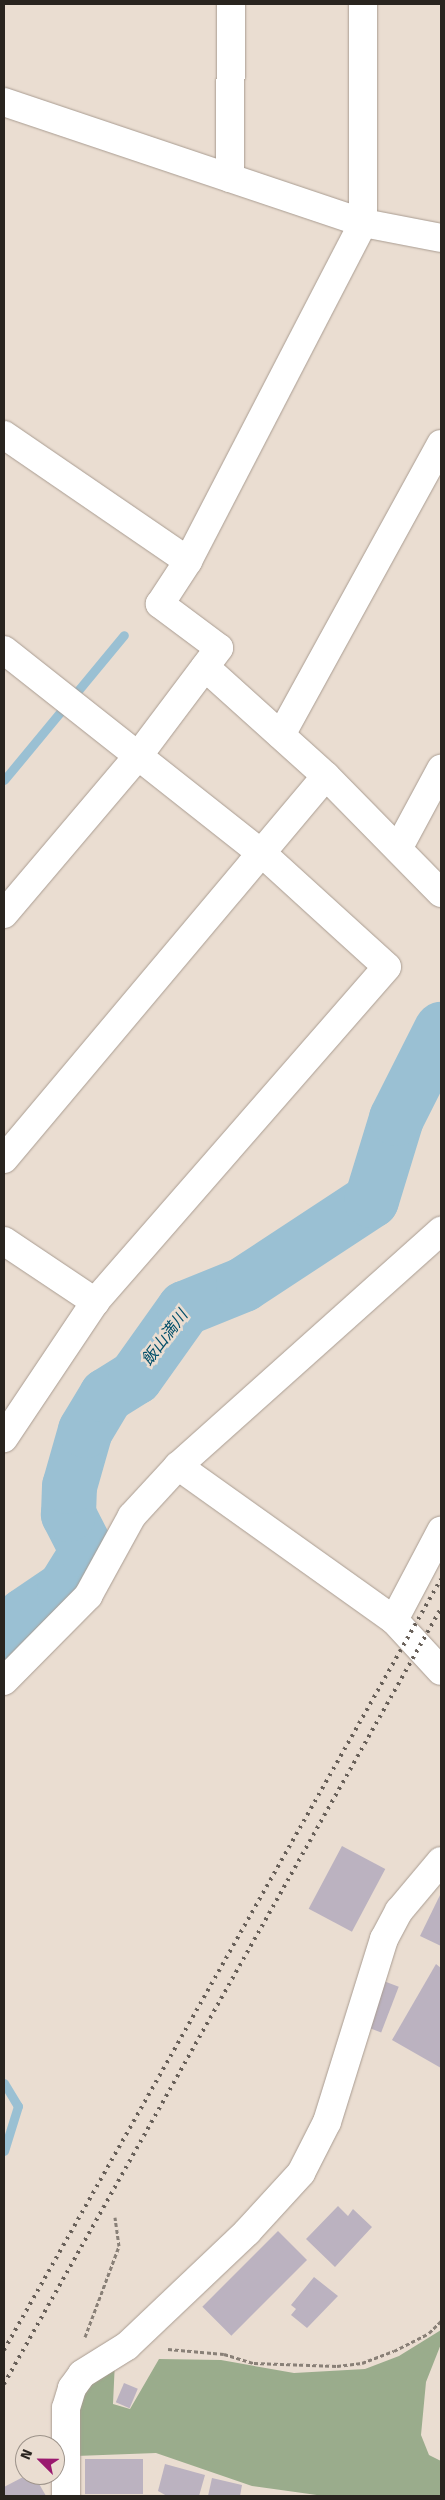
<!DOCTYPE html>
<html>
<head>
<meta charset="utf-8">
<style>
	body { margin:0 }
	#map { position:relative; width:445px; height:2500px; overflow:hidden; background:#eaddd1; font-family:"Fira Sans","Noto Sans JP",sans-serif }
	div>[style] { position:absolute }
	.forest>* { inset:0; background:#9aac8c }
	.stream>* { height:9px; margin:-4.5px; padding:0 4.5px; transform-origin:4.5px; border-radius:4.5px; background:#9ac0d3 }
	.river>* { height:55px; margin:-27.5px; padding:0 27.5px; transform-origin:27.5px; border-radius:27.5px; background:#9ac0d3 }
	.building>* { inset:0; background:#bbb2c0; transform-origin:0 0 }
	.path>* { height:3px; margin-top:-1.5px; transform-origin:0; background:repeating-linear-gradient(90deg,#898077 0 4px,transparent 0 6.5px) }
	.roads { filter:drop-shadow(0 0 1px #a99c91) drop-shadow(0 0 1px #a99c91) }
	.street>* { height:28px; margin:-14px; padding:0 14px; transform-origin:14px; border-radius:14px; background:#fff }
	.rail>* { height:4px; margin-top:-2px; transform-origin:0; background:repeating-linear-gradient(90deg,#686059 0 2.5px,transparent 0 7.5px) }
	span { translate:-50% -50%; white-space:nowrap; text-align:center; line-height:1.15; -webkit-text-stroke:5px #eaddd1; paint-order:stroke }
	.water-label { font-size:16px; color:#024f6a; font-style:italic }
	.frame { position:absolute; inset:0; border:5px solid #29241f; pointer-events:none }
	.north { position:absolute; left:15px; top:2435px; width:50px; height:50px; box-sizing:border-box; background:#eaddd1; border:1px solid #9d938a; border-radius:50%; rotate:293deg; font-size:14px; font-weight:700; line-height:20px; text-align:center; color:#29241f }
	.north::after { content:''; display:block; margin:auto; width:18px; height:22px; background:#9a1a6f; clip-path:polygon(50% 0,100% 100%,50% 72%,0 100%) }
</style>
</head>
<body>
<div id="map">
	<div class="forest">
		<i style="clip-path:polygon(441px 2330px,441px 2344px,426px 2382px,421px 2435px,429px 2455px,441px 2461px,441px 2496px,324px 2496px,252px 2486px,156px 2453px,76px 2456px,75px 2428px,85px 2382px,115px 2361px,113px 2404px,130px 2409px,159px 2359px,221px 2360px,294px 2373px,365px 2369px,399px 2356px)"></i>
	</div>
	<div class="stream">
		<i style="left:4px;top:780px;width:188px;rotate:-50.4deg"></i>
		<i style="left:4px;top:2083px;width:27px;rotate:59deg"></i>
		<i style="left:18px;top:2106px;width:47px;rotate:107.3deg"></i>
	</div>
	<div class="river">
		<i style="left:4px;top:1640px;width:32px;rotate:-51deg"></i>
		<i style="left:24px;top:1615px;width:48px;rotate:-34deg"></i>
		<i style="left:64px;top:1588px;width:44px;rotate:-58.1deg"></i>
		<i style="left:87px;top:1551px;width:42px;rotate:-117.2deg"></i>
		<i style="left:68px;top:1514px;width:28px;rotate:-88deg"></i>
		<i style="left:69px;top:1486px;width:58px;rotate:-74.1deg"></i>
		<i style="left:85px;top:1430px;width:41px;rotate:-59deg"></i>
		<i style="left:106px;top:1395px;width:34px;rotate:-32deg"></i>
		<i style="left:135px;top:1377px;width:85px;rotate:-54.6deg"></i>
		<i style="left:184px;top:1308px;width:64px;rotate:-22.1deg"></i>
		<i style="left:243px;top:1284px;width:153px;rotate:-33.3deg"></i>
		<i style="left:371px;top:1200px;width:86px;rotate:-73deg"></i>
		<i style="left:396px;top:1118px;width:100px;rotate:-63.2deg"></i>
	</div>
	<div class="building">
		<i style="left:342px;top:1846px;width:49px;height:71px;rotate:28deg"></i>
		<i style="clip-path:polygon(441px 1893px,441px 1946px,420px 1936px)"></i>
		<i style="clip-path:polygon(436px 1964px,441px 1968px,441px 2068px,392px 2040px)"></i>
		<i style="left:381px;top:1980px;width:19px;height:49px;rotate:21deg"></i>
		<i style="clip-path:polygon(338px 2206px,348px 2216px,353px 2209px,372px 2227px,335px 2267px,306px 2239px)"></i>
		<i style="left:278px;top:2231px;width:41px;height:107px;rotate:45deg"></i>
		<i style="clip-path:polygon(314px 2277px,338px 2296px,307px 2328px,291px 2315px,296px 2309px,291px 2305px)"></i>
		<i style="left:124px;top:2383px;width:15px;height:21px;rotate:23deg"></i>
		<i style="left:143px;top:2459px;width:35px;height:58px;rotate:90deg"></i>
		<i style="clip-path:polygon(165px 2464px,205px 2475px,199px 2496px,167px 2496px,158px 2491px)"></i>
		<i style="clip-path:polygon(27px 2475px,34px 2475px,46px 2496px,4px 2496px,4px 2487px)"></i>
		<i style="clip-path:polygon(212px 2478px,242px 2485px,240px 2496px,208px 2496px)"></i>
	</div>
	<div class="path">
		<i style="left:85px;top:2337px;width:97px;rotate:-69.5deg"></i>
		<i style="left:119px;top:2246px;width:29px;rotate:-98deg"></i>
		<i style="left:168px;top:2349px;width:56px;rotate:5.1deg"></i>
		<i style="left:224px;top:2354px;width:31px;rotate:17deg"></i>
		<i style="left:254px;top:2363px;width:83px;rotate:2.1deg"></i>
		<i style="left:337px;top:2366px;width:25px;rotate:-7deg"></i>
		<i style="left:362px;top:2363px;width:34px;rotate:-21deg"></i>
		<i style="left:394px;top:2351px;width:39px;rotate:-27deg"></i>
		<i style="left:429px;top:2333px;width:17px;rotate:-45deg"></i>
	</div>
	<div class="roads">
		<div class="street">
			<i style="left:4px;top:102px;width:379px;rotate:18.6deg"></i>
			<i style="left:363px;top:223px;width:79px;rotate:10.9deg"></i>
			<i style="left:230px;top:178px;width:174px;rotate:-89.7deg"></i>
			<i style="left:4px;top:435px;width:223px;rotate:34.4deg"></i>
			<i style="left:4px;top:650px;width:331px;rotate:38.3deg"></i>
			<i style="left:264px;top:855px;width:166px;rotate:42.3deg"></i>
			<i style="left:387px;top:967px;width:444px;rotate:131.1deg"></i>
			<i style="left:95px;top:1302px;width:164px;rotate:123.8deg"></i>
			<i style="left:205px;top:667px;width:163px;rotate:42deg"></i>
			<i style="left:326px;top:776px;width:164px;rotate:45.5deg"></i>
			<i style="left:281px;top:735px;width:332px;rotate:-61.2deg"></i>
			<i style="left:399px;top:847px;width:89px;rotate:-61.7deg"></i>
			<i style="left:4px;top:914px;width:207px;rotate:-49.7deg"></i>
			<i style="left:138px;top:756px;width:135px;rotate:-53.1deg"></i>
			<i style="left:219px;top:648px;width:74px;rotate:-143.3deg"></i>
			<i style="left:160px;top:604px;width:51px;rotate:-56.9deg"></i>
			<i style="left:188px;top:561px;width:381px;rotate:-62.6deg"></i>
			<i style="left:363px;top:223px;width:219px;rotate:-90deg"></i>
			<i style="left:4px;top:1159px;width:500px;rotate:-49.95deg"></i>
			<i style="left:4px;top:1241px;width:110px;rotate:33.8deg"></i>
			<i style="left:178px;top:1466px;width:265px;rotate:35.5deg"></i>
			<i style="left:394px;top:1620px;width:69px;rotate:47.3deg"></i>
			<i style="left:394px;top:1620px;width:101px;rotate:-62.2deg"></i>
			<i style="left:4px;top:1681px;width:120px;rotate:-45.3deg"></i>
			<i style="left:88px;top:1596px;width:91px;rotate:-61.2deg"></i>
			<i style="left:132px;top:1516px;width:68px;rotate:-47.4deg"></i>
			<i style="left:178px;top:1466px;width:353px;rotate:-41.8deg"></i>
			<i style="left:66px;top:2496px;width:88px;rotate:-90deg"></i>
			<i style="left:66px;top:2408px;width:21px;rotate:-73deg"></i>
			<i style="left:72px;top:2388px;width:17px;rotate:-54deg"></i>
			<i style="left:82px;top:2374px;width:53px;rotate:-31.9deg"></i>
			<i style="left:127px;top:2346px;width:166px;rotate:-43.5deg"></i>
			<i style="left:247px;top:2232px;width:80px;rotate:-47.5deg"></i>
			<i style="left:301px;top:2173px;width:57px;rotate:-63deg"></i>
			<i style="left:327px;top:2122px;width:192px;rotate:-72.7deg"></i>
			<i style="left:384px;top:1939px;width:32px;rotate:-62deg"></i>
			<i style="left:399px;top:1911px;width:65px;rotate:-50deg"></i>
		</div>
	</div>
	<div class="rail">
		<i style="left:4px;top:2350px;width:886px;rotate:-60.46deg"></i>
		<i style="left:4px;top:2384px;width:891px;rotate:-60.61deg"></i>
	</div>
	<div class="water-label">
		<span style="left:165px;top:1338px;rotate:-53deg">飯山満川</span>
	</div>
	<div class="frame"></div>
	<div class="north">N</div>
</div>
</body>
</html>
